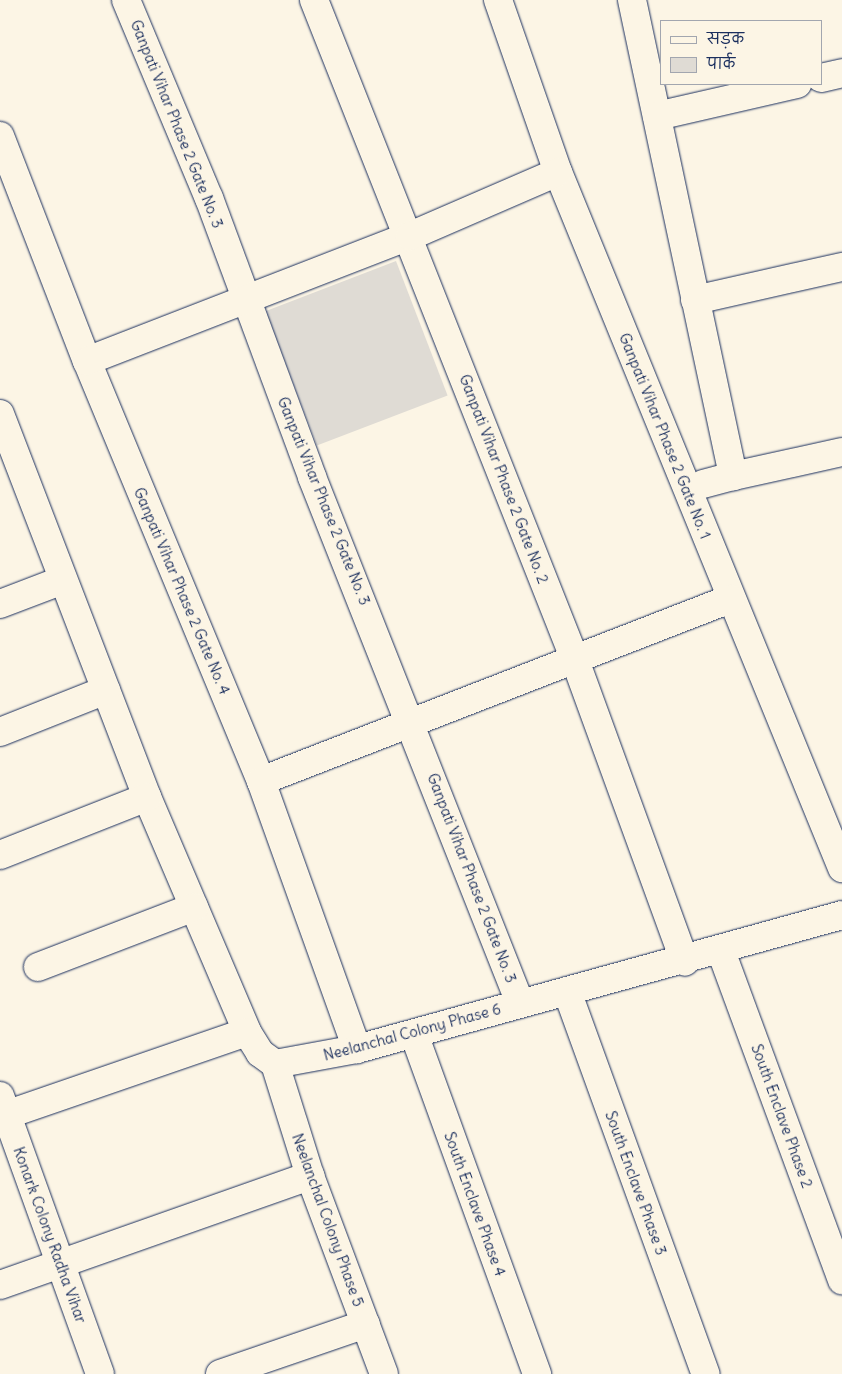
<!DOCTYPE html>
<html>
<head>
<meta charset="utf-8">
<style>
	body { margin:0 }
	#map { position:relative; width:842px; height:1374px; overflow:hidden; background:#fcf5e5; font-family:Delius,"Playpen Sans Deva",sans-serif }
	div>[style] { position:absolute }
	.green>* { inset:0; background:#dfdbd4; transform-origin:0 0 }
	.roads { filter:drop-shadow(0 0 1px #1b2f5e) drop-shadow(0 0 1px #1b2f5e) }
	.street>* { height:28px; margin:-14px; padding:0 14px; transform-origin:14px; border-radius:14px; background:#fcf5e5 }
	span { translate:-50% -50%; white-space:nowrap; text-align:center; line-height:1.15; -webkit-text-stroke:4px #fcf5e5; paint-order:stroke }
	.street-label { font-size:15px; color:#1b2f5e }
	.legend { position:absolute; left:660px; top:20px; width:162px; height:65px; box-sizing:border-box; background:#fcf5e5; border:1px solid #a2a6af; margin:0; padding:6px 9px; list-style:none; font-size:15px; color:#1b2f5e }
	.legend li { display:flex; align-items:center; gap:10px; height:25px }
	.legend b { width:25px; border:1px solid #a2a6af }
</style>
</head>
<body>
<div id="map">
	<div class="green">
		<i style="left:396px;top:261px;width:144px;height:140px;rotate:69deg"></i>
	</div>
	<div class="roads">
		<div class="street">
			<i style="left:126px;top:0;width:215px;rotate:67.3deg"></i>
			<i style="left:209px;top:198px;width:297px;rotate:69.7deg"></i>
			<i style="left:312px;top:477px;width:566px;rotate:68.42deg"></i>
			<i style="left:314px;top:0;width:710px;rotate:68.42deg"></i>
			<i style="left:575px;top:660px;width:321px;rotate:70deg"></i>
			<i style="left:498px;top:0;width:182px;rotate:70.8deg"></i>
			<i style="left:558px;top:172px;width:752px;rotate:67.8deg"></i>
			<i style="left:632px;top:0;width:487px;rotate:78deg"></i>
			<i style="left:733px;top:476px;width:112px;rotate:-12.4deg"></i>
			<i style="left:821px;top:78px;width:22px;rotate:-13deg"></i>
			<i style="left:657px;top:116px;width:144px;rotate:-12.9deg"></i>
			<i style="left:0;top:136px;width:241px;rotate:68.9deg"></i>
			<i style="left:87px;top:361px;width:455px;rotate:67.5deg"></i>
			<i style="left:261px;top:781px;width:285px;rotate:70.3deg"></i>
			<i style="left:695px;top:300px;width:151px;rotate:-12.7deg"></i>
			<i style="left:87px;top:361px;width:346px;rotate:-21.2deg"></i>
			<i style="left:410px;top:236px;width:161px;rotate:-23.4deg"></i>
			<i style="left:0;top:414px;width:410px;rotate:69deg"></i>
			<i style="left:147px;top:797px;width:255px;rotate:66.9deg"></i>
			<i style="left:703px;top:484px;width:31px;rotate:-15deg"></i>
			<i style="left:0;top:604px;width:67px;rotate:-20.9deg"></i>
			<i style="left:0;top:732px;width:114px;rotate:-21.6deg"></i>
			<i style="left:261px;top:781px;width:503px;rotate:-21.21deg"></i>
			<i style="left:0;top:855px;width:158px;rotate:-21.5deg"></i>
			<i style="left:721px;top:951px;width:351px;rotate:69.8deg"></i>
			<i style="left:38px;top:967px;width:167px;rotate:-21deg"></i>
			<i style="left:567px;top:991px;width:407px;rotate:70.1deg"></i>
			<i style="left:414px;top:1034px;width:362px;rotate:70.1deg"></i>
			<i style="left:275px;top:1064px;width:117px;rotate:72.6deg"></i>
			<i style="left:310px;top:1176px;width:211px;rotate:69.5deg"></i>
			<i style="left:0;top:1096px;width:295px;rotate:70.2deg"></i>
			<i style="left:0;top:1117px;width:261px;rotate:-19deg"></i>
			<i style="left:247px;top:1032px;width:25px;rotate:58deg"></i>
			<i style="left:260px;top:1053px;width:19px;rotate:36deg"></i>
			<i style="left:275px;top:1064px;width:83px;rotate:-10.4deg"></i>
			<i style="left:357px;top:1049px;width:503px;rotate:-15.44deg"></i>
			<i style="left:0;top:1285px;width:329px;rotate:-19.4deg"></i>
			<i style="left:220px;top:1374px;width:154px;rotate:-18.9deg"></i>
		</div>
	</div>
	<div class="street-label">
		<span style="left:177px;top:124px;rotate:68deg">Ganpati Vihar Phase 2 Gate No. 3</span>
		<span style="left:665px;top:436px;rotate:68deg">Ganpati Vihar Phase 2 Gate No. 1</span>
		<span style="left:504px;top:479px;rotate:69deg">Ganpati Vihar Phase 2 Gate No. 2</span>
		<span style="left:324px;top:501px;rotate:68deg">Ganpati Vihar Phase 2 Gate No. 3</span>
		<span style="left:182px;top:591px;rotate:67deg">Ganpati Vihar Phase 2 Gate No. 4</span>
		<span style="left:472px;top:878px;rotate:69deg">Ganpati Vihar Phase 2 Gate No. 3</span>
		<span style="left:412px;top:1032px;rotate:-15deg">Neelanchal Colony Phase 6</span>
		<span style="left:782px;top:1116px;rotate:70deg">South Enclave Phase 2</span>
		<span style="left:636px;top:1183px;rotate:70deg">South Enclave Phase 3</span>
		<span style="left:475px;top:1204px;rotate:70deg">South Enclave Phase 4</span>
		<span style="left:328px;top:1220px;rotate:70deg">Neelanchal Colony Phase 5</span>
		<span style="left:50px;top:1235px;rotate:70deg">Konark Colony Radha Vihar</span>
	</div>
	<ul class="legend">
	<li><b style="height:6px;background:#fcf5e5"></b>सड़क</li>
	<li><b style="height:14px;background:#dfdbd4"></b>पार्क</li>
	</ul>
</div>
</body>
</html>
